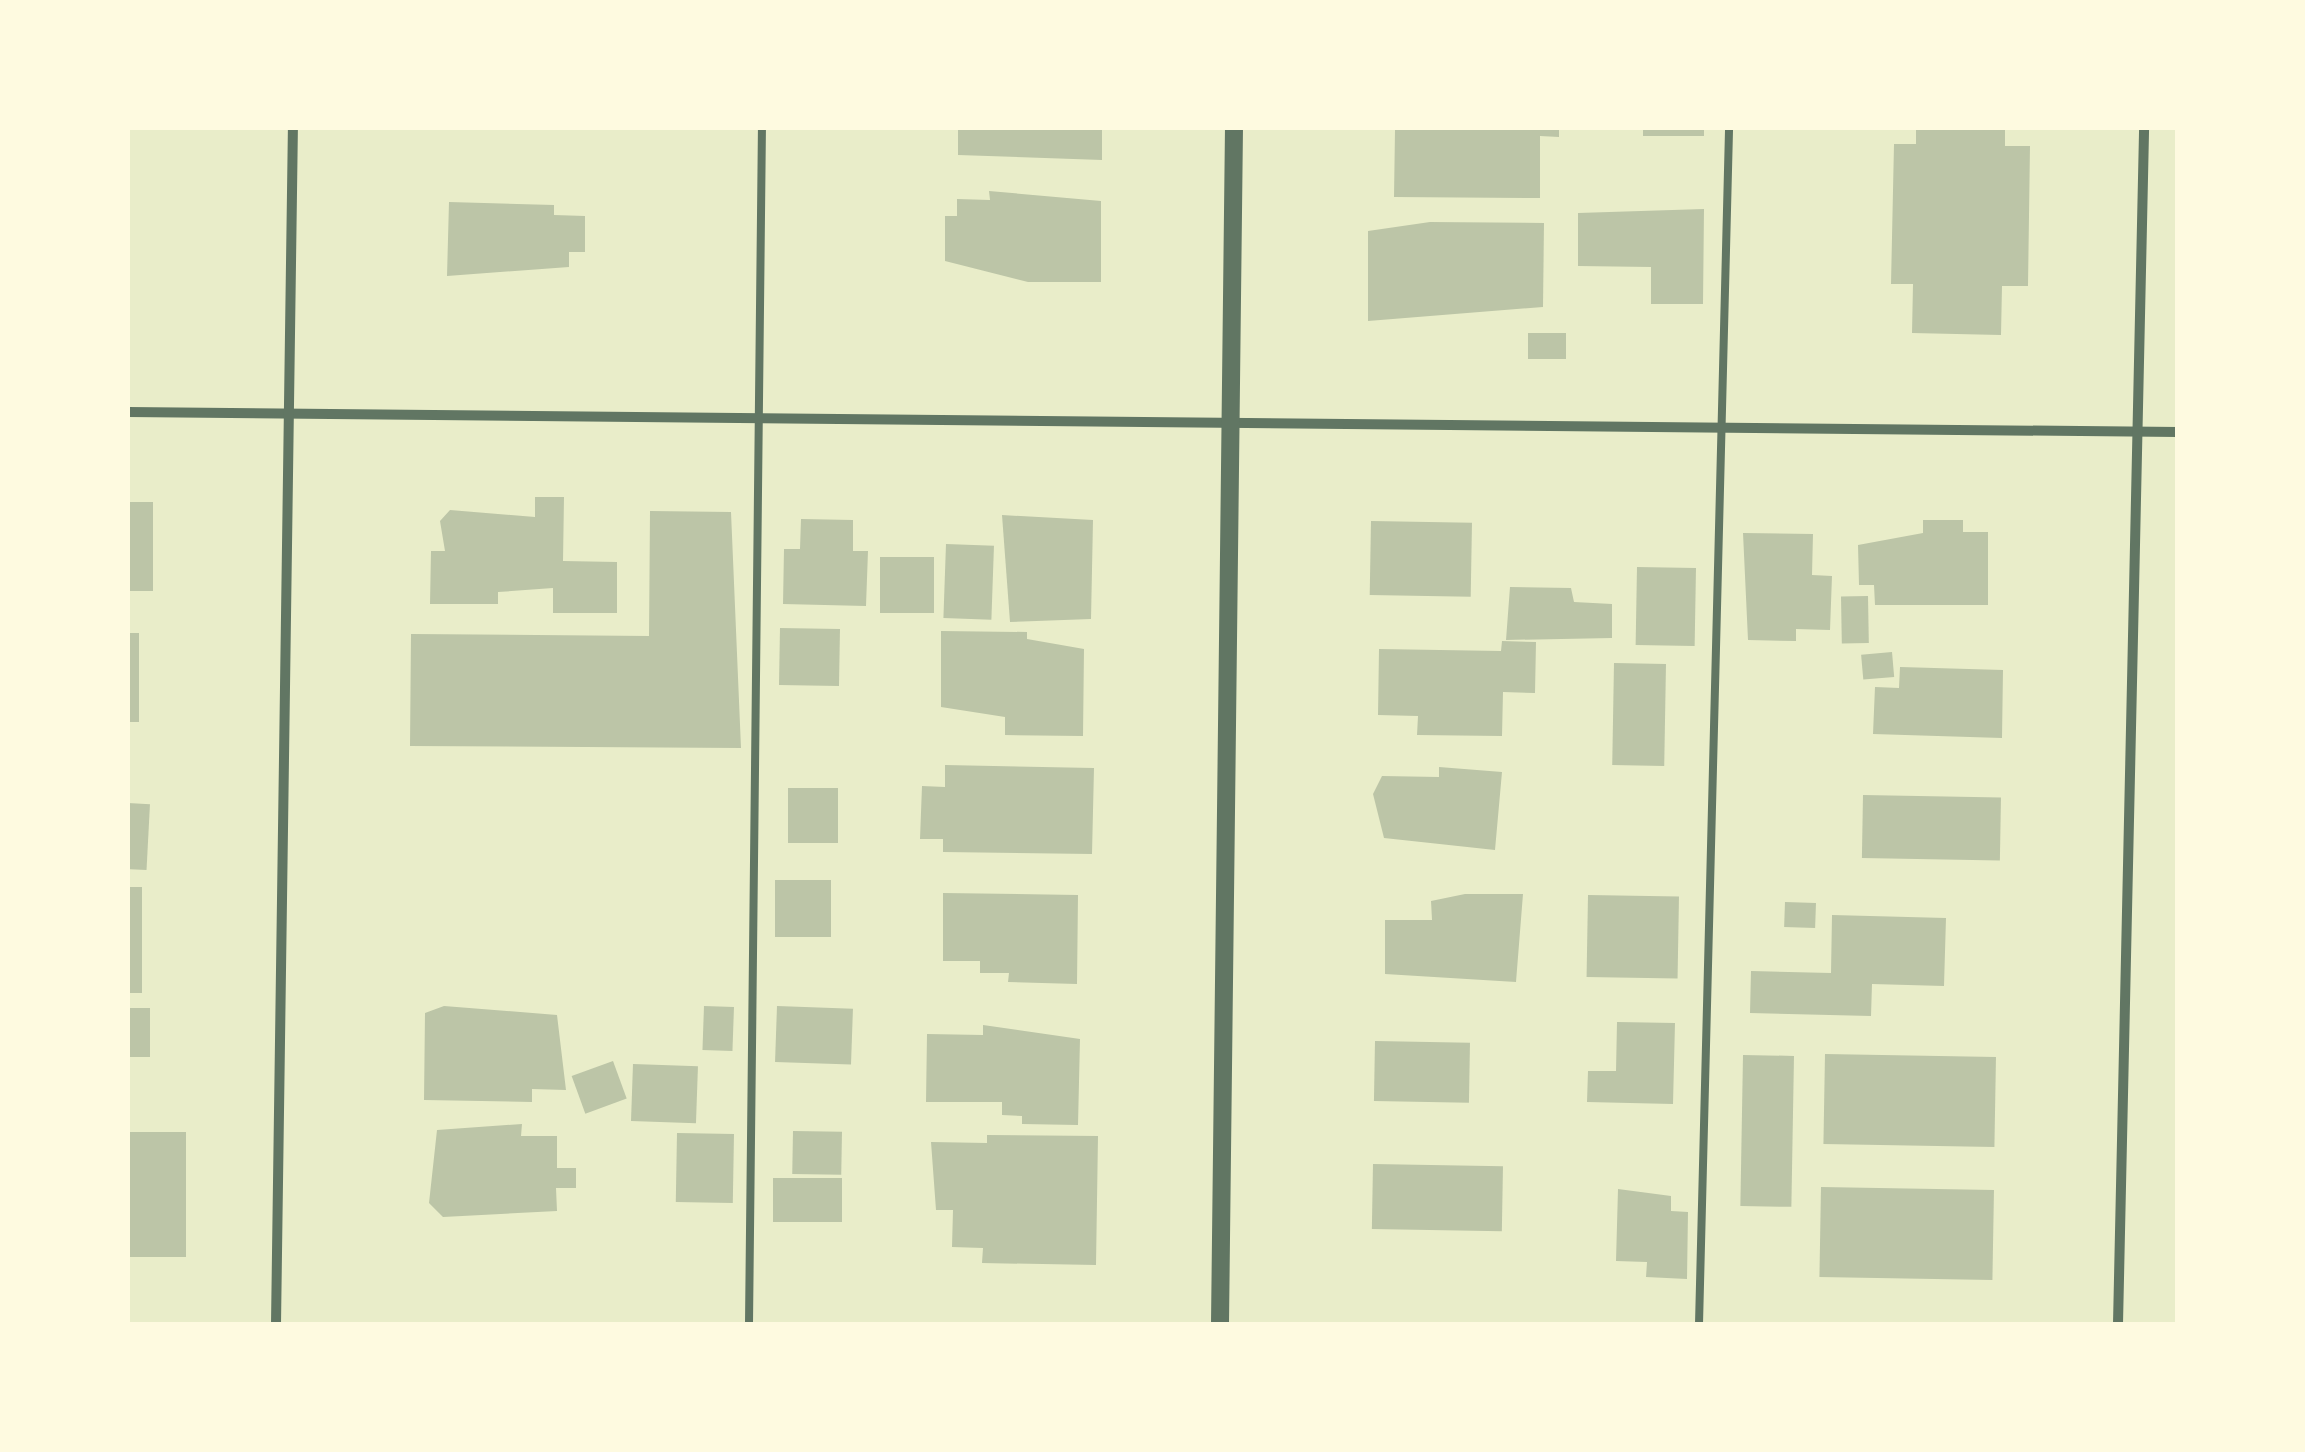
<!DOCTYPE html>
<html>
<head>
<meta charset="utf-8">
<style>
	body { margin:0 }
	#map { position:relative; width:2305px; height:1452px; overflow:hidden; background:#e9edc9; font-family:"Asap Condensed",sans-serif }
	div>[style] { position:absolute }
	.building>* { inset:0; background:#bcc5a7; transform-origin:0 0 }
	.service>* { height:8px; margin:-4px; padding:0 4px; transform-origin:4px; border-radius:4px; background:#617663 }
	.minor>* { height:10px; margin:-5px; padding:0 5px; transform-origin:5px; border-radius:5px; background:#617663 }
	.tertiary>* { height:18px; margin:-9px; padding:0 9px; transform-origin:9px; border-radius:9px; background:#617663 }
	span { translate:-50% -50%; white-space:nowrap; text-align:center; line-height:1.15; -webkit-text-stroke:8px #fefae0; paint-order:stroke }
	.frame { position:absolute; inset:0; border:130px solid #fefae0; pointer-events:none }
</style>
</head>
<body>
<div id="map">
	<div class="building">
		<i style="clip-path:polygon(958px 128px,1102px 128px,1102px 160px,958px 155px)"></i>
		<i style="clip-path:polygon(1559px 128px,1559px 137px,1540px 136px,1540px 198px,1394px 197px,1395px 130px)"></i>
		<i style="left:1643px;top:128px;width:61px;height:8px"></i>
		<i style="clip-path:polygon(1916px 128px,2005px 128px,2005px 146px,2030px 146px,2028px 286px,2002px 286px,2001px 335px,1912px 333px,1913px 284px,1891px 284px,1894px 144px,1916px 144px)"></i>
		<i style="clip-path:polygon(989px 191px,1101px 201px,1101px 282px,1028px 282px,945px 261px,945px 216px,957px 216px,957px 199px,990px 200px)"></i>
		<i style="clip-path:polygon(449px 202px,554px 205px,554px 215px,585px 216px,585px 252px,569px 252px,569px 267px,447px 276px)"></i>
		<i style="clip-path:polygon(1704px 209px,1703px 304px,1651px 304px,1651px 267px,1578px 266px,1578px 213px)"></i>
		<i style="clip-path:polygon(1430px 222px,1544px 223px,1543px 307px,1368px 321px,1368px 231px)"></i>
		<i style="left:1528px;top:333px;width:38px;height:26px"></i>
		<i style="clip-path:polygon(535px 497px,564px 497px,563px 561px,617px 562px,617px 613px,553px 613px,553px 588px,498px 592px,498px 604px,430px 604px,431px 551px,445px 551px,440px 521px,450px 510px,535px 517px)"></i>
		<i style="left:128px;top:502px;width:25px;height:89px"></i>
		<i style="clip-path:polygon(650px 511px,731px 512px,741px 748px,410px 746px,411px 634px,649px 636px)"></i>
		<i style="clip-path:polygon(1002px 515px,1093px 520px,1091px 619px,1010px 622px)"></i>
		<i style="clip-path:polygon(801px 519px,853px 520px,853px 551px,868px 551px,866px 606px,783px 604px,784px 549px,800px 549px)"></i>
		<i style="clip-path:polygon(1923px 520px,1963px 520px,1963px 532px,1988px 532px,1988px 605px,1875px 605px,1874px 585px,1859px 585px,1858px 545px,1923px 533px)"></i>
		<i style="left:1371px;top:521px;width:101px;height:74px;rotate:1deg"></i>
		<i style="clip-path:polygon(1743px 533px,1813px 534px,1812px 575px,1832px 576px,1830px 630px,1796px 629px,1796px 641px,1748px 640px)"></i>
		<i style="left:946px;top:544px;width:48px;height:74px;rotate:2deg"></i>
		<i style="left:880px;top:557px;width:54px;height:56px"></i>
		<i style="left:1637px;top:567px;width:59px;height:78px;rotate:1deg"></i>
		<i style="clip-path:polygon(1510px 587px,1571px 588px,1574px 602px,1612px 604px,1612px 638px,1506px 640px)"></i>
		<i style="left:1868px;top:596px;width:47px;height:27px;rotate:89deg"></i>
		<i style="left:780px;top:628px;width:60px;height:57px;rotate:1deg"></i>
		<i style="clip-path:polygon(941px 631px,1027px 632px,1027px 639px,1084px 649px,1083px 736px,1005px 735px,1005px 717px,941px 707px)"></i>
		<i style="left:128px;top:633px;width:11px;height:89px"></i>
		<i style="clip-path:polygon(1502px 641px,1536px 642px,1535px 693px,1503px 692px,1502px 736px,1417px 735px,1418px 716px,1378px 715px,1379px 649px,1501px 651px)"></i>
		<i style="left:1892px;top:652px;width:25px;height:31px;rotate:85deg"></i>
		<i style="left:1614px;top:663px;width:52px;height:102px;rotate:1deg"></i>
		<i style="clip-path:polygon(1900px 667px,2003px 670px,2002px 738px,1873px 734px,1875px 687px,1899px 688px)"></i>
		<i style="clip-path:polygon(945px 765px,1094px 768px,1092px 854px,943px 852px,943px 839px,920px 839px,922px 786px,945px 787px)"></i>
		<i style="clip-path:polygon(1439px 767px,1502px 772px,1495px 850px,1384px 838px,1373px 794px,1382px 776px,1439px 777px)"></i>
		<i style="left:788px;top:788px;width:50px;height:55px"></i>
		<i style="left:1863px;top:795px;width:138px;height:63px;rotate:1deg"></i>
		<i style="left:128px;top:803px;width:22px;height:66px;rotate:3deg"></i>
		<i style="left:775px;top:880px;width:56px;height:57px"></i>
		<i style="left:128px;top:887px;width:14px;height:106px"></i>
		<i style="clip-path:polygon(943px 893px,1078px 895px,1077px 984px,1008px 982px,1009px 973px,980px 973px,980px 961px,943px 961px)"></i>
		<i style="clip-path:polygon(1465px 894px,1523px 894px,1516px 982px,1385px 974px,1385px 920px,1432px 920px,1431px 901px)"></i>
		<i style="left:1588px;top:895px;width:91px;height:82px;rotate:1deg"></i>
		<i style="left:1785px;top:902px;width:31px;height:25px;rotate:2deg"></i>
		<i style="clip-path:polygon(1832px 915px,1946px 918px,1944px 986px,1872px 984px,1871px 1016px,1750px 1013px,1751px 971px,1831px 973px)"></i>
		<i style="clip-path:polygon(444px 1006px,557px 1015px,566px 1090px,532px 1089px,532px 1102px,424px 1100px,425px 1013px)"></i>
		<i style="left:704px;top:1006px;width:30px;height:44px;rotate:2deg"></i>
		<i style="left:777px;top:1006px;width:76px;height:56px;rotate:2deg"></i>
		<i style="left:128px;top:1008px;width:22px;height:49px"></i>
		<i style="clip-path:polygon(1617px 1022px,1675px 1023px,1673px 1104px,1587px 1102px,1588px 1071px,1616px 1071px)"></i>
		<i style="clip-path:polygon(983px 1025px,1080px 1039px,1078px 1125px,1022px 1124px,1022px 1116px,1002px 1115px,1002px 1102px,926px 1102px,927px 1034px,983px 1035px)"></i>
		<i style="left:1375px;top:1041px;width:95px;height:60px;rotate:1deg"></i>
		<i style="left:1825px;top:1054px;width:171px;height:90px;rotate:1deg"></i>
		<i style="left:1743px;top:1055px;width:51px;height:151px;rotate:1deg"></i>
		<i style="left:613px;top:1061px;width:40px;height:44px;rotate:70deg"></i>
		<i style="left:633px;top:1064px;width:65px;height:57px;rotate:2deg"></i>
		<i style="clip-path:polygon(522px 1124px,521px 1136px,557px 1136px,557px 1168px,576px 1168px,576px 1188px,556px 1188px,557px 1211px,443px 1217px,429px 1203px,437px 1130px)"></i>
		<i style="left:793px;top:1131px;width:49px;height:43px;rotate:1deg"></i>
		<i style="left:128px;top:1132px;width:58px;height:125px"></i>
		<i style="left:677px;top:1133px;width:57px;height:69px;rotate:1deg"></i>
		<i style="clip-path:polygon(987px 1135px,1098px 1136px,1096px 1265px,982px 1263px,983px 1248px,952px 1247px,953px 1210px,936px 1210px,931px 1142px,987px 1143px)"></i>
		<i style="left:1373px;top:1164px;width:130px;height:65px;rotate:1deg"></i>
		<i style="left:773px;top:1178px;width:69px;height:44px"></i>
		<i style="left:1821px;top:1187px;width:173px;height:90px;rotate:1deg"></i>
		<i style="clip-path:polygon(1618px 1189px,1671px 1196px,1671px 1211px,1688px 1212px,1687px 1279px,1646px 1277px,1647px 1262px,1616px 1261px)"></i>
	</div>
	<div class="service">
		<i style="left:749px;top:1324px;width:1196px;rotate:-89.38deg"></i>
		<i style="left:1699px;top:1324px;width:1196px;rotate:-88.56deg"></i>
	</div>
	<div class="minor">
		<i style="left:128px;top:412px;width:2050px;rotate:0.56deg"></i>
		<i style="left:276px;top:1324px;width:1196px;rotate:-89.19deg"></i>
		<i style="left:2118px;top:1324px;width:1196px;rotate:-88.75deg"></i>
	</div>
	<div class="tertiary">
		<i style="left:1220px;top:1324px;width:1196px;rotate:-89.33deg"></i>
	</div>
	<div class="frame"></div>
</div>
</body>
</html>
